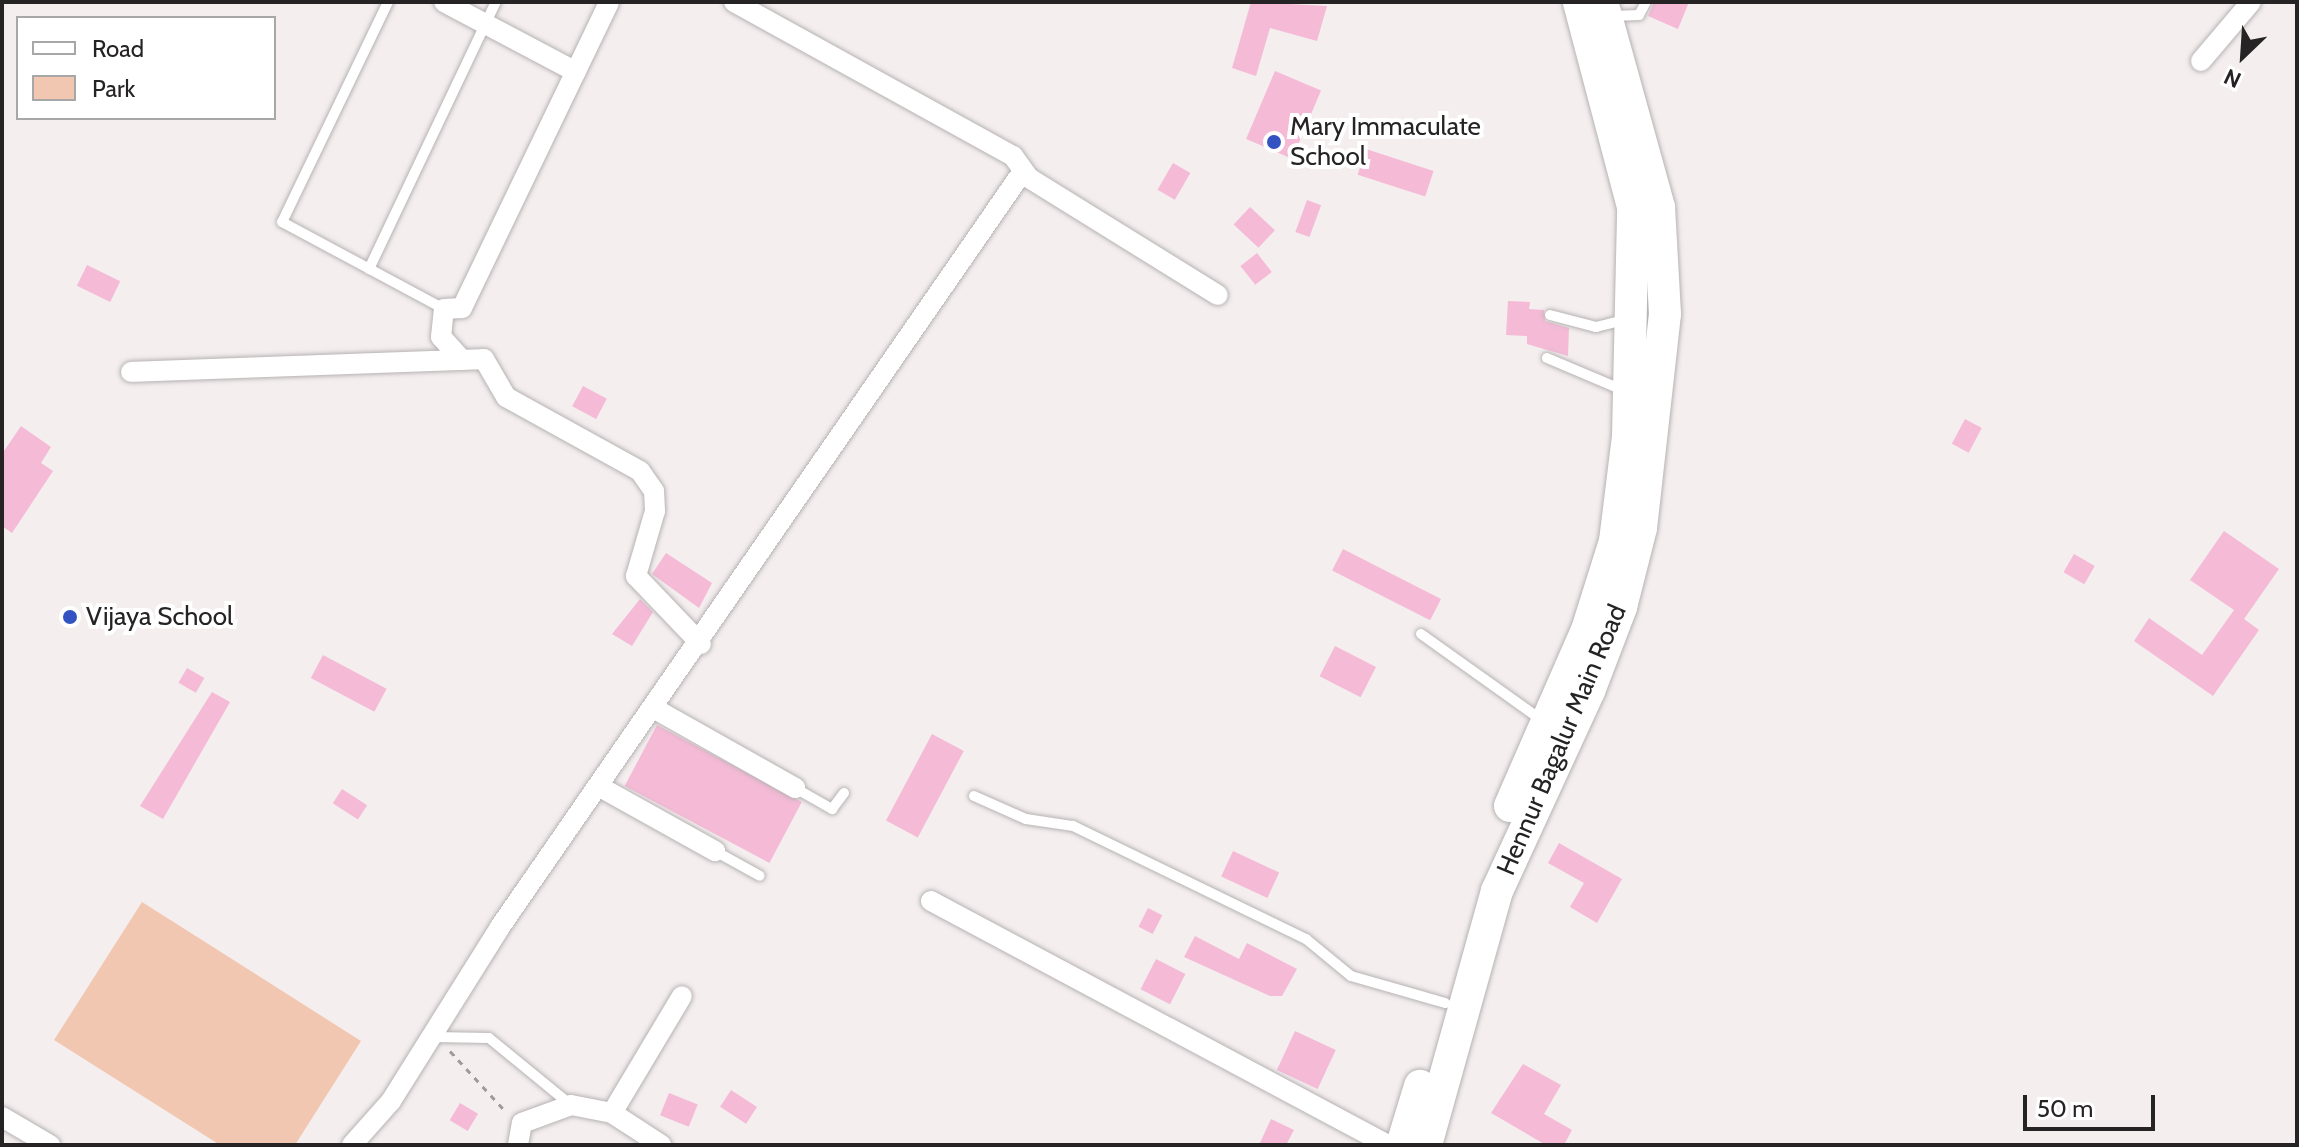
<!DOCTYPE html>
<html>
<head>
<meta charset="utf-8">
<style>
	body { margin:0 }
	#map { position:relative; width:2299px; height:1147px; overflow:hidden; background:#f4eeef; font-family:Cabin,sans-serif }
	div>[style] { position:absolute }
	.green>* { inset:0; background:#f2c7b1 }
	.building>* { inset:0; background:#f4bad6; transform-origin:0 0 }
	.path>* { height:3px; margin-top:-1.5px; transform-origin:0; background:repeating-linear-gradient(90deg,#9e999a 0 6px,transparent 0 12px) }
	.roads { filter:drop-shadow(0 0 2px #b7b2b3) drop-shadow(0 0 2px #b7b2b3) }
	.service>* { height:10px; margin:-5px; padding:0 5px; transform-origin:5px; border-radius:5px; background:#fff }
	.minor>* { height:20px; margin:-10px; padding:0 10px; transform-origin:10px; border-radius:10px; background:#fff }
	.primary>* { height:32px; margin:-16px; padding:0 16px; transform-origin:16px; border-radius:16px; background:#fff }
	.dots>* { width:22px; height:22px; translate:-50% -50%; box-sizing:border-box; border:4px solid #fff; border-radius:50% }
	span { translate:-50% -50%; white-space:nowrap; text-align:center; line-height:1.15; -webkit-text-stroke:8px #fff; paint-order:stroke }
	.poi-label { font-size:26px; color:#252324 }
	.left { translate:0 -50%; text-align:left }
	.street-label { font-size:26px; color:#252324 }
	.frame { position:absolute; inset:0; border:4px solid #252324; pointer-events:none }
	.legend { position:absolute; left:16px; top:16px; width:260px; height:104px; box-sizing:border-box; background:#fff; border:2px solid #a8a7a7; margin:0; padding:10px 14px; list-style:none; font-size:24px; color:#252324 }
	.legend li { display:flex; align-items:center; gap:16px; height:40px }
	.legend b { width:40px; border:2px solid #a8a7a7 }
	.north { position:absolute; left:2203px; top:16px; width:80px; height:80px; -webkit-text-stroke:6px #fff; paint-order:stroke; rotate:205deg; font-size:22px; font-weight:700; line-height:32px; text-align:center; color:#252324 }
	.north::after { content:''; display:block; margin:auto; width:28px; height:36px; background:#252324; clip-path:polygon(50% 0,100% 100%,50% 72%,0 100%) }
	.scale { position:absolute; left:2023px; top:1095px; width:132px; height:36px; box-sizing:border-box; border:4px solid #252324; border-top:0; padding-left:10px; font-size:24px; line-height:28px; white-space:nowrap; color:#252324; -webkit-text-stroke:6px #fff; paint-order:stroke }
</style>
</head>
<body>
<div id="map">
	<div class="green">
		<i style="clip-path:polygon(142px 902px,361px 1041px,295px 1145px,220px 1145px,54px 1040px)"></i>
	</div>
	<div class="building">
		<i style="clip-path:polygon(1251px 2px,1327px 6px,1317px 41px,1270px 28px,1256px 76px,1232px 68px)"></i>
		<i style="clip-path:polygon(1654px 2px,1689px 2px,1678px 29px,1648px 16px)"></i>
		<i style="left:1275px;top:71px;width:50px;height:74px;rotate:23deg"></i>
		<i style="left:1366px;top:149px;width:71px;height:27px;rotate:18deg"></i>
		<i style="left:1173px;top:163px;width:20px;height:31px;rotate:30deg"></i>
		<i style="left:1307px;top:200px;width:15px;height:34px;rotate:20deg"></i>
		<i style="left:1250px;top:207px;width:34px;height:24px;rotate:43deg"></i>
		<i style="left:1257px;top:253px;width:24px;height:21px;rotate:52deg"></i>
		<i style="left:87px;top:265px;width:37px;height:23px;rotate:26deg"></i>
		<i style="clip-path:polygon(1508px 301px,1530px 302px,1529px 309px,1544px 310px,1545px 321px,1569px 328px,1568px 356px,1527px 344px,1527px 336px,1506px 335px)"></i>
		<i style="left:583px;top:386px;width:27px;height:23px;rotate:28deg"></i>
		<i style="left:1965px;top:419px;width:19px;height:28px;rotate:28deg"></i>
		<i style="clip-path:polygon(21px 426px,51px 447px,41px 463px,53px 471px,12px 533px,2px 526px,2px 454px)"></i>
		<i style="clip-path:polygon(2224px 531px,2279px 569px,2244px 619px,2259px 630px,2213px 696px,2134px 641px,2149px 618px,2202px 655px,2234px 610px,2190px 580px)"></i>
		<i style="left:1343px;top:549px;width:110px;height:24px;rotate:27deg"></i>
		<i style="clip-path:polygon(666px 553px,712px 583px,699px 608px,652px 574px)"></i>
		<i style="left:2074px;top:554px;width:24px;height:21px;rotate:30deg"></i>
		<i style="clip-path:polygon(640px 599px,653px 612px,632px 646px,612px 634px)"></i>
		<i style="left:1335px;top:646px;width:46px;height:34px;rotate:27deg"></i>
		<i style="left:323px;top:655px;width:72px;height:26px;rotate:28deg"></i>
		<i style="left:187px;top:668px;width:20px;height:17px;rotate:30deg"></i>
		<i style="clip-path:polygon(212px 692px,230px 702px,163px 819px,140px 806px)"></i>
		<i style="left:657px;top:725px;width:164px;height:69px;rotate:28deg"></i>
		<i style="left:932px;top:734px;width:36px;height:98px;rotate:28deg"></i>
		<i style="left:342px;top:789px;width:30px;height:17px;rotate:33deg"></i>
		<i style="clip-path:polygon(1559px 843px,1622px 879px,1597px 923px,1570px 907px,1584px 883px,1548px 863px)"></i>
		<i style="left:1233px;top:851px;width:51px;height:28px;rotate:25deg"></i>
		<i style="left:1148px;top:908px;width:16px;height:21px;rotate:27deg"></i>
		<i style="clip-path:polygon(1195px 936px,1239px 959px,1247px 943px,1297px 969px,1282px 996px,1270px 996px,1184px 957px)"></i>
		<i style="left:1156px;top:959px;width:33px;height:34px;rotate:27deg"></i>
		<i style="left:1295px;top:1031px;width:45px;height:43px;rotate:25deg"></i>
		<i style="clip-path:polygon(1523px 1064px,1561px 1085px,1544px 1114px,1572px 1130px,1564px 1145px,1546px 1145px,1491px 1113px)"></i>
		<i style="left:731px;top:1090px;width:31px;height:20px;rotate:33deg"></i>
		<i style="left:669px;top:1093px;width:31px;height:24px;rotate:22deg"></i>
		<i style="left:460px;top:1103px;width:21px;height:20px;rotate:31deg"></i>
		<i style="clip-path:polygon(1271px 1119px,1294px 1130px,1286px 1145px,1259px 1145px)"></i>
	</div>
	<div class="path">
		<i style="left:450px;top:1051px;width:83px;rotate:47.4deg"></i>
	</div>
	<div class="roads">
		<div class="service">
			<i style="left:388px;top:2px;width:244px;rotate:115.7deg"></i>
			<i style="left:282px;top:222px;width:184px;rotate:28.2deg"></i>
			<i style="left:1612px;top:16px;width:27px;rotate:-2deg"></i>
			<i style="left:1639px;top:15px;width:15px;rotate:-62deg"></i>
			<i style="left:369px;top:269px;width:296px;rotate:-64.6deg"></i>
			<i style="left:1550px;top:315px;width:48px;rotate:14.6deg"></i>
			<i style="left:1596px;top:327px;width:33px;rotate:-14deg"></i>
			<i style="left:1547px;top:358px;width:85px;rotate:22.9deg"></i>
			<i style="left:1421px;top:634px;width:150px;rotate:35.5deg"></i>
			<i style="left:795px;top:788px;width:43px;rotate:29.6deg"></i>
			<i style="left:832px;top:809px;width:20px;rotate:-53deg"></i>
			<i style="left:974px;top:796px;width:57px;rotate:23.9deg"></i>
			<i style="left:1026px;top:819px;width:48px;rotate:8.5deg"></i>
			<i style="left:1073px;top:826px;width:259px;rotate:25.9deg"></i>
			<i style="left:1306px;top:939px;width:58px;rotate:39.4deg"></i>
			<i style="left:1351px;top:976px;width:98px;rotate:16deg"></i>
			<i style="left:715px;top:851px;width:51px;rotate:29.1deg"></i>
			<i style="left:433px;top:1037px;width:56px;rotate:1deg"></i>
			<i style="left:489px;top:1038px;width:106px;rotate:39.3deg"></i>
		</div>
		<div class="minor">
			<i style="left:444px;top:2px;width:149px;rotate:27.9deg"></i>
			<i style="left:734px;top:2px;width:319px;rotate:28.9deg"></i>
			<i style="left:1013px;top:156px;width:27px;rotate:54deg"></i>
			<i style="left:1029px;top:178px;width:222px;rotate:31.8deg"></i>
			<i style="left:2201px;top:61px;width:77px;rotate:-49.7deg"></i>
			<i style="left:462px;top:360px;width:31px;rotate:-132deg"></i>
			<i style="left:441px;top:337px;width:28px;rotate:-84deg"></i>
			<i style="left:444px;top:309px;width:18px;rotate:-3deg"></i>
			<i style="left:462px;top:308px;width:339px;rotate:-64.3deg"></i>
			<i style="left:131px;top:372px;width:353px;rotate:-2.1deg"></i>
			<i style="left:484px;top:359px;width:44px;rotate:59.9deg"></i>
			<i style="left:506px;top:397px;width:153px;rotate:28.9deg"></i>
			<i style="left:640px;top:471px;width:24px;rotate:55deg"></i>
			<i style="left:654px;top:491px;width:20px;rotate:87deg"></i>
			<i style="left:655px;top:511px;width:68px;rotate:106.3deg"></i>
			<i style="left:636px;top:576px;width:94px;rotate:46.3deg"></i>
			<i style="left:655px;top:709px;width:161px;rotate:29.4deg"></i>
			<i style="left:600px;top:787px;width:132px;rotate:29.1deg"></i>
			<i style="left:931px;top:901px;width:518px;rotate:28.1deg"></i>
			<i style="left:612px;top:1113px;width:136px;rotate:-59.1deg"></i>
			<i style="left:2px;top:1117px;width:56px;rotate:30.3deg"></i>
			<i style="left:352px;top:1145px;width:59px;rotate:-48.4deg"></i>
			<i style="left:391px;top:1101px;width:205px;rotate:-57.9deg"></i>
			<i style="left:500px;top:927px;width:919px;rotate:-55.32deg"></i>
			<i style="left:518px;top:1145px;width:22px;rotate:-80deg"></i>
			<i style="left:522px;top:1123px;width:52px;rotate:-20.2deg"></i>
			<i style="left:571px;top:1105px;width:42px;rotate:11deg"></i>
			<i style="left:612px;top:1113px;width:59px;rotate:33.1deg"></i>
		</div>
		<div class="primary">
			<i style="left:1510px;top:806px;width:192px;rotate:-66.4deg"></i>
			<i style="left:1587px;top:630px;width:93px;rotate:-72.5deg"></i>
			<i style="left:1615px;top:541px;width:106px;rotate:-82.9deg"></i>
			<i style="left:1628px;top:436px;width:229px;rotate:-88.7deg"></i>
			<i style="left:1633px;top:207px;width:212px;rotate:-104.8deg"></i>
			<i style="left:1402px;top:1145px;width:62px;rotate:-73deg"></i>
			<i style="left:1426px;top:1145px;width:264px;rotate:-74.4deg"></i>
			<i style="left:1497px;top:891px;width:220px;rotate:-65.3deg"></i>
			<i style="left:1589px;top:691px;width:90px;rotate:-69.1deg"></i>
			<i style="left:1621px;top:607px;width:81px;rotate:-75.8deg"></i>
			<i style="left:1641px;top:528px;width:215px;rotate:-83.6deg"></i>
			<i style="left:1665px;top:314px;width:107px;rotate:-93.2deg"></i>
			<i style="left:1659px;top:207px;width:213px;rotate:-105.5deg"></i>
		</div>
	</div>
	<div class="dots">
		<i style="left:1274px;top:142px;background:#3353c3"></i>
		<i style="left:70px;top:617px;background:#3353c3"></i>
	</div>
	<div class="poi-label">
		<span class="left" style="left:1290px;top:142px">Mary Immaculate<br>School</span>
		<span class="left" style="left:86px;top:617px">Vijaya School</span>
	</div>
	<div class="street-label">
		<span style="left:1562px;top:740px;rotate:-67deg">Hennur Bagalur Main Road</span>
	</div>
	<div class="frame"></div>
	<ul class="legend">
	<li><b style="height:10px;background:#fff"></b>Road</li>
	<li><b style="height:22px;background:#f2c7b1"></b>Park</li>
	</ul>
	<div class="north">N</div>
	<div class="scale">50 m</div>
</div>
</body>
</html>
